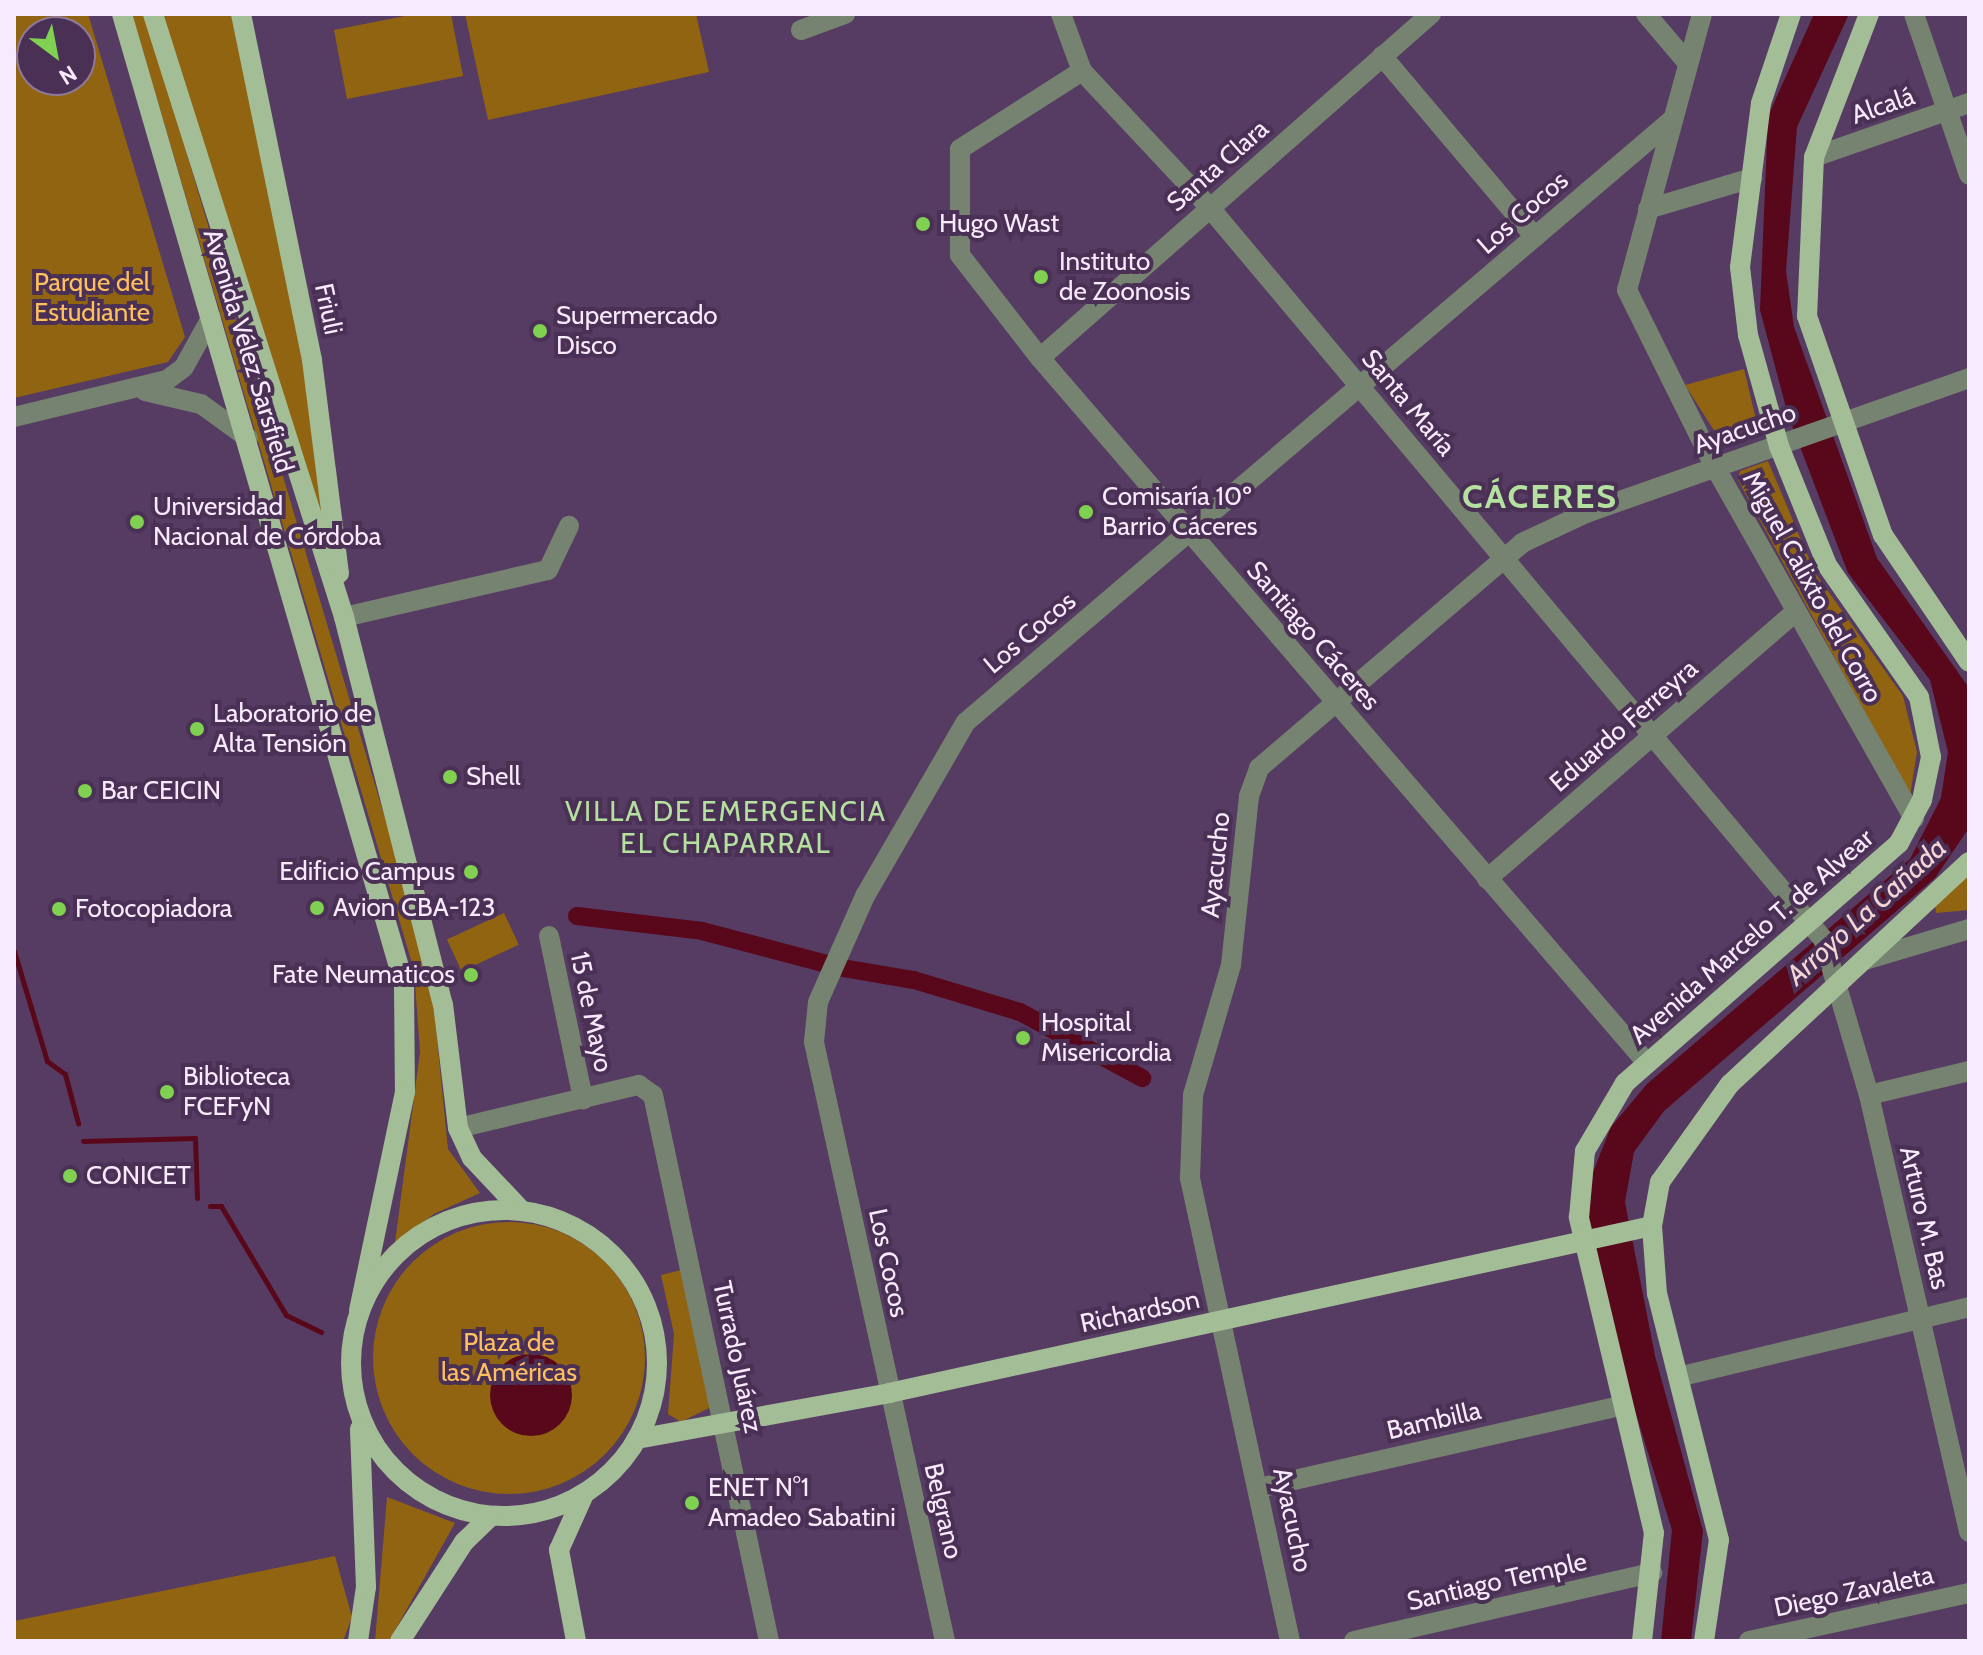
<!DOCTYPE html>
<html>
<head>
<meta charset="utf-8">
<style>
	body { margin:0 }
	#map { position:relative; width:1983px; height:1655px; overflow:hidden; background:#563b62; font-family:Cabin,sans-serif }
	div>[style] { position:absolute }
	.green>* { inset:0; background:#916412; transform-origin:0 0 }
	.round { border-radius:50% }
	.water>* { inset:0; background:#59081b }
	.stream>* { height:5px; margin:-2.5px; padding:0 2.5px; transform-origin:2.5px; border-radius:2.5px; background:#59081b }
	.canal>* { height:18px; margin:-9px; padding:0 9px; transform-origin:9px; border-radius:9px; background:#59081b }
	.minor>* { height:20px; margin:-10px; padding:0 10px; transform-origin:10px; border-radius:10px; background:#768370 }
	.major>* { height:20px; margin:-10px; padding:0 10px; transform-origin:10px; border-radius:10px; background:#a3bd96 }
	.major>.ring { margin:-10px; padding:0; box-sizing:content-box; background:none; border:20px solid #a3bd96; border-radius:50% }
	.dots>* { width:22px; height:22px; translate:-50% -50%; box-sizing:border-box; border:4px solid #4b3056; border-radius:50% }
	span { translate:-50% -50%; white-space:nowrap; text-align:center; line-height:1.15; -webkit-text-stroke:8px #4b3056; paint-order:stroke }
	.street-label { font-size:26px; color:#f8eafd }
	.poi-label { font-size:26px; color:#f8eafd }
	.left { translate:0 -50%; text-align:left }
	.right { translate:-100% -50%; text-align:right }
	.park-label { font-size:26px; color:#febf5e }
	.neighbourhood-label { font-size:28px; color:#b4e19f; letter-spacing:2px }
	.water-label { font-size:28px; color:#f4d6d7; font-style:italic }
	.district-label { font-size:34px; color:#b4e19f; font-weight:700; letter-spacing:2px }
	.frame { position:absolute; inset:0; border:16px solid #f8eafd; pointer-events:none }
	.north { position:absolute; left:16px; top:16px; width:80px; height:80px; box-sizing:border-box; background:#4b3056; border:2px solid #907a99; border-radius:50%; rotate:148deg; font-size:22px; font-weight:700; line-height:32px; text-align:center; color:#f8eafd }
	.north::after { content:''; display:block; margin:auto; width:28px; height:36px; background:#80d051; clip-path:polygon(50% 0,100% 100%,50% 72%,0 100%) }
</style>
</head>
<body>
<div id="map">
	<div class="green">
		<i style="clip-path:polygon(evenodd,14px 14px,88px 14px,185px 337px,168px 362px,14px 398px,14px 14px,32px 32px,80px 32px,80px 80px,32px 80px,32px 32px)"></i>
		<i style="clip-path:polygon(132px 14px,145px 14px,430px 969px,448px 1149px,480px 1193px,434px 1214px,395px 1243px,420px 1052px,414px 970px)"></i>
		<i style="clip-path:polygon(153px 14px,241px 14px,312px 360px,344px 617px)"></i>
		<i style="clip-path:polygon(415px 14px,451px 14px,463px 76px,347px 99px,334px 30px)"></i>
		<i style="clip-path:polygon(465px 14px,696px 14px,709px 72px,488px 120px)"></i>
		<i style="clip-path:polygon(1744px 369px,1758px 428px,1724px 446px,1685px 385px)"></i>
		<i style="clip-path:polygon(1768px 461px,1815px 573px,1903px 696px,1917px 752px,1910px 796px,1738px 480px,1740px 471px)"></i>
		<i style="clip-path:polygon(1969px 871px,1969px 910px,1936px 913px,1935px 904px)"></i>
		<i style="left:504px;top:913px;width:35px;height:63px;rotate:65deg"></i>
		<i class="round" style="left:373px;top:1222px;width:272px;height:272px"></i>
		<i style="clip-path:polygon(681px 1270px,711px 1407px,681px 1422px,668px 1414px,674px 1334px,661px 1275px)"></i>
		<i style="clip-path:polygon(387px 1497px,455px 1523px,389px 1641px,375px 1641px)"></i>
		<i style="clip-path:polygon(335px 1556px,352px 1617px,343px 1641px,14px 1641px,14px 1621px)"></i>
	</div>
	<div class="water">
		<i style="clip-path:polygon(1814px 14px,1849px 14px,1797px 127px,1786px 271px,1794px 327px,1877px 558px,1967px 685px,1969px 828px,1935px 878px,1664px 1111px,1634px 1152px,1625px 1202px,1655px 1356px,1703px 1531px,1691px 1641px,1661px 1641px,1672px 1530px,1622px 1369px,1589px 1221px,1593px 1172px,1611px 1127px,1647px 1084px,1910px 859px,1941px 798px,1948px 752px,1930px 680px,1848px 573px,1788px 415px,1760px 310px,1768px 116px)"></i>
		<i class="round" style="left:490px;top:1354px;width:82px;height:82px"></i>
	</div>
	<div class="stream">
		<i style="left:14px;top:951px;width:115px;rotate:73.3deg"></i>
		<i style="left:47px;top:1061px;width:22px;rotate:36deg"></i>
		<i style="left:65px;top:1074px;width:51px;rotate:75.1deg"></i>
		<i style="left:83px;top:1141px;width:112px;rotate:-1.5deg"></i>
		<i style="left:195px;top:1138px;width:60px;rotate:88.1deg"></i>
		<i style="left:210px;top:1206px;width:11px"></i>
		<i style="left:221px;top:1206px;width:127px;rotate:59.2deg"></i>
		<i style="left:286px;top:1315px;width:39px;rotate:26deg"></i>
	</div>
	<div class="canal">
		<i style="left:577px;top:916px;width:126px;rotate:6.8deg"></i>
		<i style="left:702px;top:931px;width:133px;rotate:14.8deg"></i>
		<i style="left:837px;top:967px;width:78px;rotate:9.6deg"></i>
		<i style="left:914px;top:980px;width:111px;rotate:16.8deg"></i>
		<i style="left:1020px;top:1012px;width:139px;rotate:28.4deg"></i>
	</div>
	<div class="minor">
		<i style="left:1061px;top:14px;width:61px;rotate:69.8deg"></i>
		<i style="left:1082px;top:71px;width:187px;rotate:46.9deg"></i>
		<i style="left:1210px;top:208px;width:954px;rotate:50.02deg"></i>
		<i style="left:1823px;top:939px;width:163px;rotate:73.6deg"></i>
		<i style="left:1869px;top:1095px;width:448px;rotate:77.1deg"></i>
		<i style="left:1646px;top:14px;width:63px;rotate:49.5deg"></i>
		<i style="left:1702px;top:14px;width:286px;rotate:105.2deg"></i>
		<i style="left:1627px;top:290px;width:198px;rotate:63.6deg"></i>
		<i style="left:1715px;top:467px;width:404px;rotate:60.5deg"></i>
		<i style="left:1914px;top:14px;width:170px;rotate:71.1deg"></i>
		<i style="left:801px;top:30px;width:47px;rotate:-20deg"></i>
		<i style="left:1382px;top:56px;width:237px;rotate:49.8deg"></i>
		<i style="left:1082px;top:71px;width:145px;rotate:147.4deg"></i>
		<i style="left:960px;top:149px;width:106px;rotate:90deg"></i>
		<i style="left:960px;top:255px;width:130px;rotate:52.2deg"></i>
		<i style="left:1040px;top:358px;width:930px;rotate:49.27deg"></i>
		<i style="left:1814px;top:157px;width:164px;rotate:-19.2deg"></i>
		<i style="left:1648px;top:209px;width:109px;rotate:-16.6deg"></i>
		<i style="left:1040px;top:358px;width:521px;rotate:-41.34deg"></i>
		<i style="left:145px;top:391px;width:57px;rotate:13.1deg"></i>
		<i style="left:201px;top:404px;width:58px;rotate:35.9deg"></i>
		<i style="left:14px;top:417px;width:157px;rotate:-13.6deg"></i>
		<i style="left:167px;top:380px;width:21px;rotate:-37deg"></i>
		<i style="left:184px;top:367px;width:56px;rotate:-61.1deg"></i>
		<i style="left:344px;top:617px;width:209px;rotate:-13deg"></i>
		<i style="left:548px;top:570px;width:49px;rotate:-64.5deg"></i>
		<i style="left:1487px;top:879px;width:408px;rotate:-40.9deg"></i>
		<i style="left:549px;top:936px;width:167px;rotate:78.2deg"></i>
		<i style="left:1865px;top:960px;width:109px;rotate:-16.6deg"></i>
		<i style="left:1869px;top:1095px;width:103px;rotate:-13.5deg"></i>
		<i style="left:458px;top:1128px;width:186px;rotate:-13.4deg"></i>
		<i style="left:639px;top:1085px;width:17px;rotate:36deg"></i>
		<i style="left:653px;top:1095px;width:558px;rotate:78.01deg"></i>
		<i style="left:1678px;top:1377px;width:299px;rotate:-13.5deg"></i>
		<i style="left:1259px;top:1488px;width:370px;rotate:-12.8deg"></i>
		<i style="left:945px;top:1641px;width:613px;rotate:-102.34deg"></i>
		<i style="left:814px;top:1042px;width:40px;rotate:-84.3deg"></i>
		<i style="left:818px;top:1002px;width:116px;rotate:-66.1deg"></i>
		<i style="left:865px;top:896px;width:201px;rotate:-59.9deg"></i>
		<i style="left:966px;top:722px;width:929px;rotate:-40.46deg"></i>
		<i style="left:1290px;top:1641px;width:474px;rotate:-102.2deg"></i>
		<i style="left:1190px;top:1178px;width:83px;rotate:-87.9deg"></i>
		<i style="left:1193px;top:1095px;width:135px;rotate:-73.7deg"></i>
		<i style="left:1231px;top:965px;width:170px;rotate:-83.9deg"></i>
		<i style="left:1249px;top:796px;width:30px;rotate:-70deg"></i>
		<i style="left:1259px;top:768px;width:346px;rotate:-40.5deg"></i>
		<i style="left:1522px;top:543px;width:71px;rotate:-25.1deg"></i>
		<i style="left:1586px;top:513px;width:406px;rotate:-19.4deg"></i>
		<i style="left:1354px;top:1641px;width:306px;rotate:-12.9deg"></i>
		<i style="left:1749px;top:1641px;width:225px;rotate:-12.3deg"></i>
	</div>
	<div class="major">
		<i style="left:122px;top:14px;width:1010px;rotate:73.79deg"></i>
		<i style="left:404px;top:984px;width:108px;rotate:89.5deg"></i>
		<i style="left:405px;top:1092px;width:223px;rotate:101.9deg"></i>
		<i style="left:153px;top:14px;width:633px;rotate:72.42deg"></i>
		<i style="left:344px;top:617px;width:399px;rotate:75.7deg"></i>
		<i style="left:443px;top:1004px;width:125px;rotate:83.1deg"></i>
		<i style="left:458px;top:1128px;width:33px;rotate:65deg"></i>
		<i style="left:472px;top:1158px;width:70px;rotate:46.7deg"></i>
		<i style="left:241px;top:14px;width:353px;rotate:78.4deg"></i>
		<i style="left:312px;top:360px;width:215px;rotate:82.8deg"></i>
		<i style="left:1869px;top:14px;width:153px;rotate:111deg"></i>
		<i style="left:1814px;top:157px;width:159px;rotate:92.5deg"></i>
		<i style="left:1807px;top:316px;width:232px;rotate:70.9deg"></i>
		<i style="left:1883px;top:535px;width:153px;rotate:55.9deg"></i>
		<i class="ring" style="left:351px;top:1210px;width:286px;height:286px"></i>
		<i style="left:637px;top:1439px;width:256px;rotate:-10.3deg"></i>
		<i style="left:889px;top:1393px;width:781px;rotate:-12.35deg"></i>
		<i style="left:358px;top:1641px;width:55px;rotate:-81.6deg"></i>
		<i style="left:366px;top:1587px;width:158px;rotate:-92.2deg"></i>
		<i style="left:400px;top:1641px;width:118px;rotate:-57.1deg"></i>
		<i style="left:464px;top:1542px;width:36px;rotate:-44deg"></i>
		<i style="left:576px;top:1641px;width:93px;rotate:-100.6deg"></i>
		<i style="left:559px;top:1550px;width:61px;rotate:-65.9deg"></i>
		<i style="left:1642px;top:1641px;width:109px;rotate:-83.7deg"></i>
		<i style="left:1654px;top:1533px;width:325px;rotate:-103.4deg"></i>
		<i style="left:1579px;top:1217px;width:66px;rotate:-84.8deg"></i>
		<i style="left:1585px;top:1151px;width:79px;rotate:-59.5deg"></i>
		<i style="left:1625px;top:1083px;width:364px;rotate:-41.2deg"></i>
		<i style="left:1899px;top:843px;width:49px;rotate:-61.9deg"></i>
		<i style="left:1922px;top:800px;width:44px;rotate:-78.2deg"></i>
		<i style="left:1931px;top:757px;width:61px;rotate:-101.3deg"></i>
		<i style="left:1919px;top:697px;width:161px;rotate:-124.9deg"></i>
		<i style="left:1827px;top:565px;width:128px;rotate:-112deg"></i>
		<i style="left:1779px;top:446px;width:115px;rotate:-105.6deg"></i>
		<i style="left:1748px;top:335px;width:68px;rotate:-96.7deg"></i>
		<i style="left:1740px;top:267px;width:165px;rotate:-82.7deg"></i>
		<i style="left:1761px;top:103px;width:94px;rotate:-71.4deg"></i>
		<i style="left:1704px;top:1641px;width:102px;rotate:-81.6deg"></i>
		<i style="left:1719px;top:1540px;width:254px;rotate:-104.1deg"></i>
		<i style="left:1657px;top:1294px;width:68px;rotate:-94.2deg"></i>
		<i style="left:1652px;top:1226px;width:45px;rotate:-79.7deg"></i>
		<i style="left:1660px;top:1182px;width:120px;rotate:-54.5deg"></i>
		<i style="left:1730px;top:1084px;width:326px;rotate:-42.9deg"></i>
	</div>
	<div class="dots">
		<i style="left:923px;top:224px;background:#80d051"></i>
		<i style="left:1041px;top:277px;background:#80d051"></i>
		<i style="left:540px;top:331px;background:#80d051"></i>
		<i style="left:1086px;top:512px;background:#80d051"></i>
		<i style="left:137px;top:522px;background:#80d051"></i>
		<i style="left:197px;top:729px;background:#80d051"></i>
		<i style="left:450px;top:777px;background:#80d051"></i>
		<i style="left:85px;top:791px;background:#80d051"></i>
		<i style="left:471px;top:872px;background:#80d051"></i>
		<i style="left:317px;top:908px;background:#80d051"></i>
		<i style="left:59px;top:909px;background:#80d051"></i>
		<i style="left:471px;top:975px;background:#80d051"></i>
		<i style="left:1023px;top:1038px;background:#80d051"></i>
		<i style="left:167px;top:1092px;background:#80d051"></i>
		<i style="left:70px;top:1176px;background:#80d051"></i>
		<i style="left:692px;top:1503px;background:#80d051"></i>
	</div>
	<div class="street-label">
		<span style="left:1883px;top:106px;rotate:-19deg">Alcalá</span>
		<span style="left:1218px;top:166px;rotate:-41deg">Santa Clara</span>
		<span style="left:1523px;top:213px;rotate:-41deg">Los Cocos</span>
		<span style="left:328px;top:309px;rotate:78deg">Friuli</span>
		<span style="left:248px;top:351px;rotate:73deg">Avenida Vélez Sarsfield</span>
		<span style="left:1408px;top:403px;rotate:50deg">Santa María</span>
		<span style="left:1745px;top:429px;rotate:-19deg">Ayacucho</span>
		<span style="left:1812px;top:587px;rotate:61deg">Miguel Calixto del Corro</span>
		<span style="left:1030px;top:633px;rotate:-40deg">Los Cocos</span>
		<span style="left:1313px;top:636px;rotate:49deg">Santiago Cáceres</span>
		<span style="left:1624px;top:726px;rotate:-41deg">Eduardo Ferreyra</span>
		<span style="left:1216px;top:865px;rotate:-84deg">Ayacucho</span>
		<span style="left:1752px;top:937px;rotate:-41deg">Avenida Marcelo T. de Alvear</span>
		<span style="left:591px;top:1012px;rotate:78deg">15 de Mayo</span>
		<span style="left:1924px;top:1218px;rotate:77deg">Arturo M. Bas</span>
		<span style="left:888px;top:1263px;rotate:78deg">Los Cocos</span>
		<span style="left:1140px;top:1312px;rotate:-12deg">Richardson</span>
		<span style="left:737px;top:1357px;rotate:78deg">Turrado Juárez</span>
		<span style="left:1434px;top:1421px;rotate:-13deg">Bambilla</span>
		<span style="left:943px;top:1511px;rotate:77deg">Belgrano</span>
		<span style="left:1292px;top:1520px;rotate:78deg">Ayacucho</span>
		<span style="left:1497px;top:1582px;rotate:-13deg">Santiago Temple</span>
		<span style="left:1854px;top:1592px;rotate:-12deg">Diego Zavaleta</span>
	</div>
	<div class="poi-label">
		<span class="left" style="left:939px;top:224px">Hugo Wast</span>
		<span class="left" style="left:1059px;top:277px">Instituto<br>de Zoonosis</span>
		<span class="left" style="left:556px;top:331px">Supermercado<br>Disco</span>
		<span class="left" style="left:1102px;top:512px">Comisaría 10º<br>Barrio Cáceres</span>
		<span class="left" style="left:153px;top:522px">Universidad<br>Nacional de Córdoba</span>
		<span class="left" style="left:213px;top:729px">Laboratorio de<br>Alta Tensión</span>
		<span class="left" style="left:466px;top:777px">Shell</span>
		<span class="left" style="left:101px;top:791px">Bar CEICIN</span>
		<span class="right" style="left:455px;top:872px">Edificio Campus</span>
		<span class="left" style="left:333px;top:908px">Avion CBA-123</span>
		<span class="left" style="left:75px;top:909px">Fotocopiadora</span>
		<span class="right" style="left:455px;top:975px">Fate Neumaticos</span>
		<span class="left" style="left:1041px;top:1038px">Hospital<br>Misericordia</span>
		<span class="left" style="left:183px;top:1092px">Biblioteca<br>FCEFyN</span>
		<span class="left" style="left:86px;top:1176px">CONICET</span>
		<span class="left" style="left:708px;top:1503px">ENET N°1<br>Amadeo Sabatini</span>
	</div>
	<div class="park-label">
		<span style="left:92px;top:298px">Parque del<br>Estudiante</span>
		<span style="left:509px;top:1358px">Plaza de<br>las Américas</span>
	</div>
	<div class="neighbourhood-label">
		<span style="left:726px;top:827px">VILLA DE EMERGENCIA<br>EL CHAPARRAL</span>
	</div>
	<div class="water-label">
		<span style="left:1866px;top:911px;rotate:-42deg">Arroyo La Cañada</span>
	</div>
	<div class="district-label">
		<span style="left:1540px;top:497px">CÁCERES</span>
	</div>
	<div class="frame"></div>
	<div class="north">N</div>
</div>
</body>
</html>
